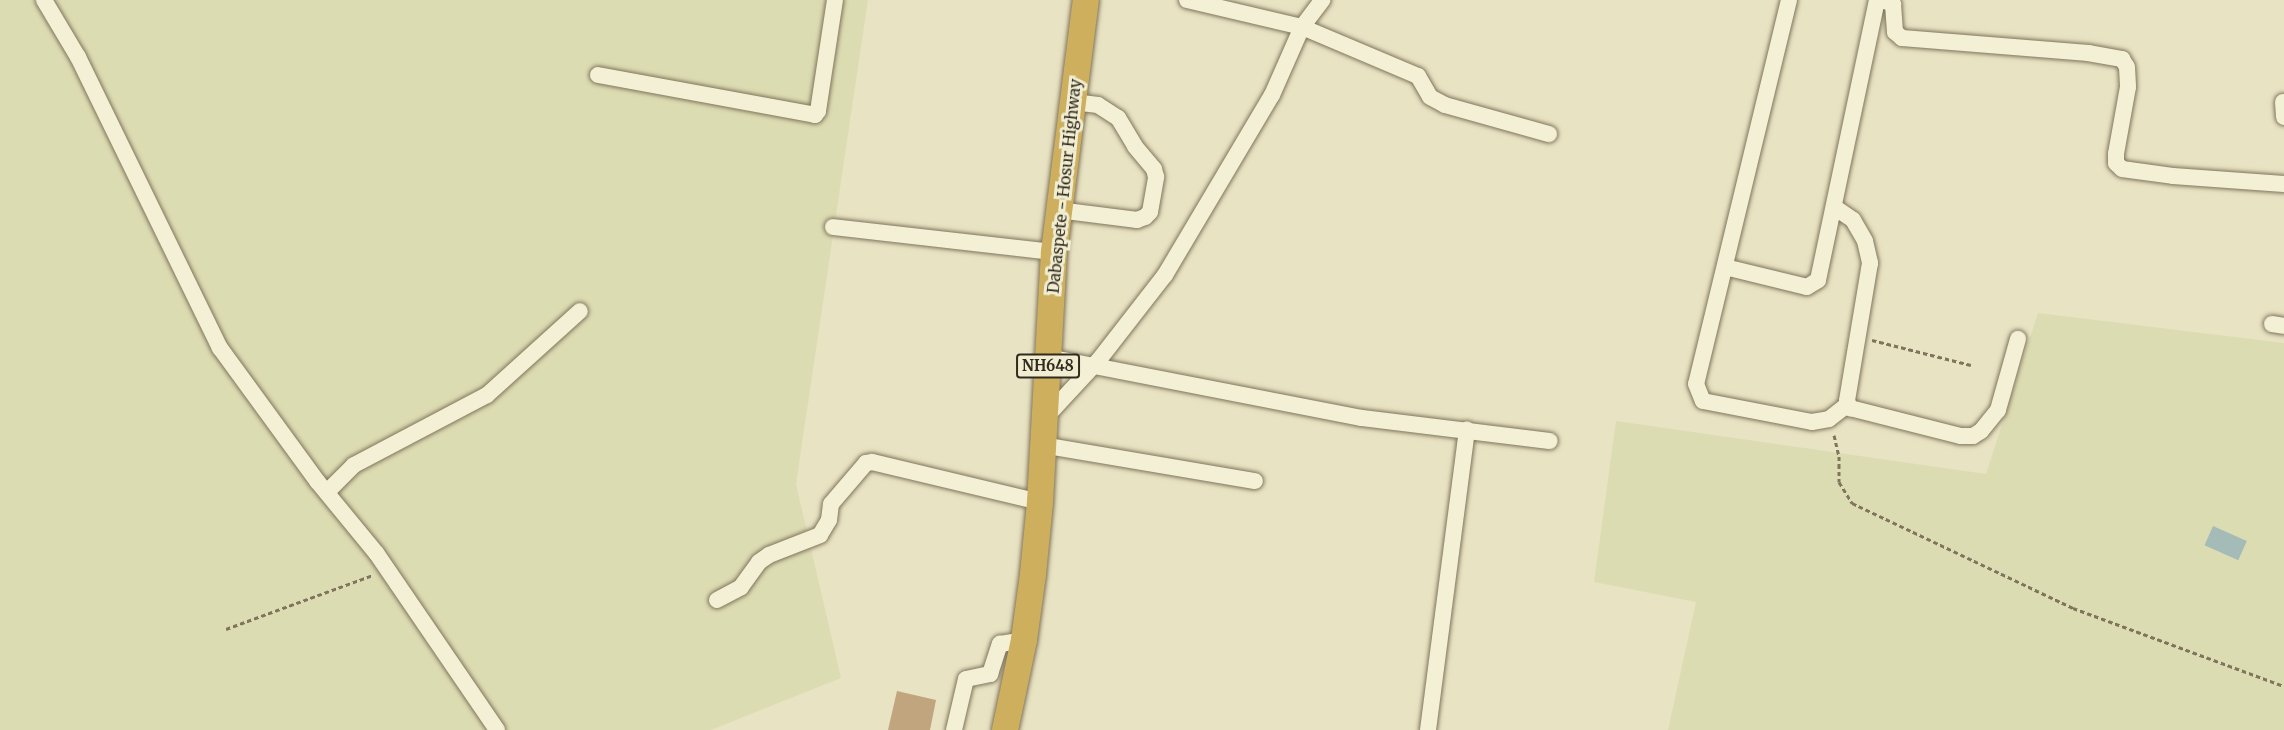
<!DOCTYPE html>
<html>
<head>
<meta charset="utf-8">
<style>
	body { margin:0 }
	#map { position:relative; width:2284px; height:730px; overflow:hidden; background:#e8e3c3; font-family:Merriweather,serif }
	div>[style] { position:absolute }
	.farmland>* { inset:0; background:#dcdcb2 }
	.water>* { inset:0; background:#a5bbb8; transform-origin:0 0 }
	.building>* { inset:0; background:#c1a57e }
	.path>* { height:3px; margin-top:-1.5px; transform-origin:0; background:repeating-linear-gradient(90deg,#80755c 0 4.5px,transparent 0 7.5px) }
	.roads { filter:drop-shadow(0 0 2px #80755c) drop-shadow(0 0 2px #80755c) }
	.minor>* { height:16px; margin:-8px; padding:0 8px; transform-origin:8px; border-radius:8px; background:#f4f0d5 }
	.highway>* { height:26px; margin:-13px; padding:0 13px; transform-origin:13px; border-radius:13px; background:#cdaf5e }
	span { translate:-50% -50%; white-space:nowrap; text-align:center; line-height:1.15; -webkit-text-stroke:6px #f0edd2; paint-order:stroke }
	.shield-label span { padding:2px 4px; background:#f0edd2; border:2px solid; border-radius:4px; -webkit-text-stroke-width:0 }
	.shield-label { font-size:15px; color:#312b1e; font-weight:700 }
	.street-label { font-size:16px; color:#312b1e }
</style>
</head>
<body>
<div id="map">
	<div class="farmland">
		<i style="clip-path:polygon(0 0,868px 0,796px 484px,841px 678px,711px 730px,0 730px)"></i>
		<i style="clip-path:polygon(2038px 313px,2284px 343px,2284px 730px,1668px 730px,1696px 602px,1594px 582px,1616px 421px,1986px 474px)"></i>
	</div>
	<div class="water">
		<i style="left:2213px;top:526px;width:37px;height:21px;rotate:24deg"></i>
	</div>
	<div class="building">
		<i style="clip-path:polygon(897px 691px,936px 700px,930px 730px,888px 730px)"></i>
	</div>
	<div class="path">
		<i style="left:1872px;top:340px;width:102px;rotate:14.2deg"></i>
		<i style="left:1834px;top:435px;width:22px;rotate:77deg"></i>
		<i style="left:1839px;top:456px;width:26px;rotate:90deg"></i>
		<i style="left:1839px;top:482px;width:25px;rotate:58deg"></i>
		<i style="left:1852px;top:503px;width:245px;rotate:25.4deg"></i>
		<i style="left:2073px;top:608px;width:225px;rotate:20.3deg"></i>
		<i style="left:226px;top:629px;width:157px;rotate:-20.2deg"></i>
	</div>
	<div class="roads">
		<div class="minor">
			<i style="left:44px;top:0;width:66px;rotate:59.2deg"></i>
			<i style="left:78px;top:57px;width:324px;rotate:64deg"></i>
			<i style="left:220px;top:348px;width:165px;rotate:53.9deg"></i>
			<i style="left:317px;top:481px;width:94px;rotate:50.6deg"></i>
			<i style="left:377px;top:554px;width:213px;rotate:55.7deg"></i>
			<i style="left:1187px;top:0;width:118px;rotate:13.2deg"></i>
			<i style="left:1302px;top:27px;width:126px;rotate:22.9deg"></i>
			<i style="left:1418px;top:76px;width:24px;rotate:60deg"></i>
			<i style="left:1430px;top:97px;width:17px;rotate:28deg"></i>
			<i style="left:1445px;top:105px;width:108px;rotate:15.6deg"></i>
			<i style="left:1789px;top:0;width:395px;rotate:103.6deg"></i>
			<i style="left:1696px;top:384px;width:18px;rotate:68deg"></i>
			<i style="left:1703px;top:401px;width:111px;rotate:10.9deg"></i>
			<i style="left:1812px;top:422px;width:17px;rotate:-10deg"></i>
			<i style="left:1829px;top:419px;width:23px;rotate:-38deg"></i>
			<i style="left:1882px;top:0;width:12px;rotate:20deg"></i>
			<i style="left:1893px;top:4px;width:28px;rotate:86deg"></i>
			<i style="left:1895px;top:32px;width:9px;rotate:41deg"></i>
			<i style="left:1902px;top:38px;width:187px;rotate:4.6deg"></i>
			<i style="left:2088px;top:53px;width:35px;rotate:10deg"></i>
			<i style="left:2122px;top:59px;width:9px;rotate:58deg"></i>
			<i style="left:2127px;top:67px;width:20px;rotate:87deg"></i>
			<i style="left:2128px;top:87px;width:68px;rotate:100.2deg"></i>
			<i style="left:2116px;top:154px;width:9px;rotate:90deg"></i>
			<i style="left:2116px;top:163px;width:8px;rotate:45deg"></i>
			<i style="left:2122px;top:169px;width:51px;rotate:7.8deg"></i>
			<i style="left:2173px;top:176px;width:111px;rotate:4.1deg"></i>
			<i style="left:598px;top:75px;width:221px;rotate:10.4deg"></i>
			<i style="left:815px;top:115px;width:5px;rotate:-53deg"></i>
			<i style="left:818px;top:111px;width:112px;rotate:-81.3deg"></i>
			<i style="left:2283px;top:102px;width:15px;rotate:86deg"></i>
			<i style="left:1834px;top:207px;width:23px;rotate:34deg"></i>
			<i style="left:1853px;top:220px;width:24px;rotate:60deg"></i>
			<i style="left:1865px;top:241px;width:23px;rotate:77deg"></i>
			<i style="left:1870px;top:263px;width:140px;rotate:99.5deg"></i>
			<i style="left:1847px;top:401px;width:8px;rotate:67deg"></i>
			<i style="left:1850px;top:408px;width:114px;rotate:14.2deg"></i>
			<i style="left:1961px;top:436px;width:12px"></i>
			<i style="left:1973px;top:436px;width:9px;rotate:-32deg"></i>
			<i style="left:1981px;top:431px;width:27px;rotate:-51deg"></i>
			<i style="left:1998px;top:410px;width:74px;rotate:-74.3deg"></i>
			<i style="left:1058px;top:210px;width:80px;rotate:7.2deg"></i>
			<i style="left:1137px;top:220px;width:9px;rotate:-21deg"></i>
			<i style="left:1145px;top:217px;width:7px;rotate:-45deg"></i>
			<i style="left:1150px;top:212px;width:36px;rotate:-80deg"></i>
			<i style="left:1156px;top:177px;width:8px;rotate:-104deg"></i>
			<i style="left:1154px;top:169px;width:30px;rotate:-130deg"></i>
			<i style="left:1135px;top:146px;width:33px;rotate:-121deg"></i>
			<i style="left:1118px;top:118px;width:24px;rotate:-147deg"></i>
			<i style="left:1098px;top:105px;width:25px;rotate:-173deg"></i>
			<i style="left:833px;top:227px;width:222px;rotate:6.5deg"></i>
			<i style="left:1725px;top:267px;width:84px;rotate:13.7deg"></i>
			<i style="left:1807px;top:287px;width:13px;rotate:-32deg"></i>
			<i style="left:1818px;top:280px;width:286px;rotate:-78.1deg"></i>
			<i style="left:2272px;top:324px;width:12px;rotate:9deg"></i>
			<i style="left:1048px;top:357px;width:320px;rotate:11deg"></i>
			<i style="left:1362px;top:418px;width:189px;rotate:7deg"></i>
			<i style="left:1045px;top:418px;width:78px;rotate:-47.1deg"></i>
			<i style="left:1098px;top:361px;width:109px;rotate:-52.1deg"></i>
			<i style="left:1165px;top:275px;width:209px;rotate:-59.3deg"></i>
			<i style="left:1272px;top:95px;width:74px;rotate:-66.2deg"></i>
			<i style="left:1302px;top:27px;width:34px;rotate:-53deg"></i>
			<i style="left:1042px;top:445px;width:216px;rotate:9.6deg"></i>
			<i style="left:327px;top:492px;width:38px;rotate:-45deg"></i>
			<i style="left:354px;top:465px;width:150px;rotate:-27.8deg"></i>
			<i style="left:487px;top:395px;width:125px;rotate:-42.1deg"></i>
			<i style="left:717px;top:600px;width:27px;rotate:-28deg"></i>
			<i style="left:741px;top:587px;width:31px;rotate:-54deg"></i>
			<i style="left:759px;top:562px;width:12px;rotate:-35deg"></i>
			<i style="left:769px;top:555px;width:55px;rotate:-21.4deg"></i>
			<i style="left:820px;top:535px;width:17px;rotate:-59deg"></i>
			<i style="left:829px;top:520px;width:16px;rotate:-83deg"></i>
			<i style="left:831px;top:504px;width:54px;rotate:-49.5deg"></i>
			<i style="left:866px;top:463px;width:6px;rotate:-9deg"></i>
			<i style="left:872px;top:462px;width:173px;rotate:13.4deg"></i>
			<i style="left:954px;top:730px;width:52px;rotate:-76.8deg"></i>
			<i style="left:966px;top:679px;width:25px;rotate:-12deg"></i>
			<i style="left:990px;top:674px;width:32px;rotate:-72deg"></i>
			<i style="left:1000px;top:644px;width:24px;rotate:-9deg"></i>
			<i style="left:1428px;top:730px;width:303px;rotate:-82.6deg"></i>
		</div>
		<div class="highway">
			<i style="left:1005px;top:730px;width:92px;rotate:-78.1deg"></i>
			<i style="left:1024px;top:640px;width:67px;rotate:-82.2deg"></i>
			<i style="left:1033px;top:574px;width:72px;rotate:-84.4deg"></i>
			<i style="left:1040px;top:502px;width:250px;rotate:-86.8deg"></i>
			<i style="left:1054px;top:252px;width:254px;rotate:-82.8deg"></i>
		</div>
	</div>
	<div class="shield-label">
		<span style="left:1048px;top:366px">NH648</span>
	</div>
	<div class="street-label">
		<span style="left:1064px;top:186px;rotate:-84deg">Dabaspete - Hosur Highway</span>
	</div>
</div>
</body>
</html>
